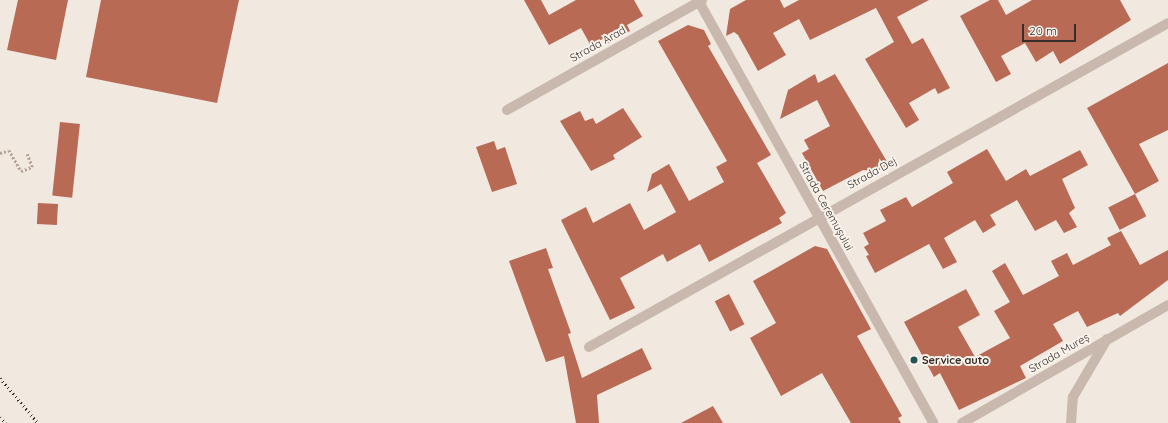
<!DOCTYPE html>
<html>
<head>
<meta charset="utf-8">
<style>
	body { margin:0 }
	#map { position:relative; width:1168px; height:423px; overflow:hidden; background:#f1e8e0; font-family:Quicksand,sans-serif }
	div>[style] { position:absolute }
	.building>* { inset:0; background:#b96a55; transform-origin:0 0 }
	.path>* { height:2.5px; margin-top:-1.25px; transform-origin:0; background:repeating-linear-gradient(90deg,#b4a397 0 2px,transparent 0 4px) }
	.lane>* { height:10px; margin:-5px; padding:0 5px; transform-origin:5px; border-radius:5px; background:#c8b8ad }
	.street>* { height:10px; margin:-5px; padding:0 5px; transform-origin:5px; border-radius:5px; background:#c8b8ad }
	.rail>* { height:3px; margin-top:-1.5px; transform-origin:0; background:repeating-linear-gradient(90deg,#372e2b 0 1px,transparent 0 4px) }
	.dots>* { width:11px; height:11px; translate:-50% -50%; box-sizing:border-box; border:2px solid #f9f3ec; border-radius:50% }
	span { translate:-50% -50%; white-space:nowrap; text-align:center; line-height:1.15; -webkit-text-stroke:4px #f9f3ec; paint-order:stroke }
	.street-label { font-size:11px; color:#372e2b }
	.poi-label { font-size:11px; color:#372e2b; font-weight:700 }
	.left { translate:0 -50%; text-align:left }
	.scale { position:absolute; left:1022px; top:24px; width:54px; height:18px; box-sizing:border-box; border:2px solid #372e2b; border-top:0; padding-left:5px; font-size:12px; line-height:14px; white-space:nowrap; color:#372e2b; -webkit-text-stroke:3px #f9f3ec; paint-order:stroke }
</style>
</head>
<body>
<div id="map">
	<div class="building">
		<i style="clip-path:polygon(18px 0,68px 0,56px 60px,7px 50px)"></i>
		<i style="clip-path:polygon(101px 0,239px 0,217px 103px,86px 77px)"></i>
		<i style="clip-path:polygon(524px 0,541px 0,549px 15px,576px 0,634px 0,643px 16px,627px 25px,630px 31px,607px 44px,604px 38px,591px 46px,581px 28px,549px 45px)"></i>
		<i style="clip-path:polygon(746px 0,780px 0,784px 8px,799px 0,929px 0,897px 17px,912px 44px,923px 38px,950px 88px,938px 94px,935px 88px,909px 103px,919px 120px,906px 128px,865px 59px,894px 42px,876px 8px,810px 40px,799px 19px,773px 33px,786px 55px,758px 71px,738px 35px,734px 32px,726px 36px,730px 9px)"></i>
		<i style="clip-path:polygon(990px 0,998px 0,1006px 15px,1032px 0,1120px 0,1131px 20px,1060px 64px,1053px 51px,1036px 62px,1025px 43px,1001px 56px,1011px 74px,996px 82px,960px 16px)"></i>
		<i style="clip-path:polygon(688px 25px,704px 30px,711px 44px,708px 46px,771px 155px,757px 163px,786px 213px,779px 218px,782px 223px,709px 262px,700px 244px,667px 262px,663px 254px,620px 278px,635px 308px,610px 320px,561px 220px,586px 207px,593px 223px,630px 203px,644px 230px,676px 212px,661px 184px,647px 192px,652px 174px,669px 164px,689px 201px,724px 182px,716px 167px,727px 161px,658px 41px)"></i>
		<i style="clip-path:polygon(1168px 63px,1168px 130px,1139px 144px,1159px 181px,1135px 194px,1087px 108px)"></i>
		<i style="clip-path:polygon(815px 74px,818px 83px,835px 74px,889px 165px,878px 171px,863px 170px,823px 191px,802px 153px,809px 149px,804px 140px,830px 126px,817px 100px,780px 119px,788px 90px)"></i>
		<i style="clip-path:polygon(623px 108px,642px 137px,613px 155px,615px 159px,591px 171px,560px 121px,580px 111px,585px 121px,593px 118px,596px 124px)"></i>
		<i style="left:60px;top:122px;width:20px;height:74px;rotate:6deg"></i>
		<i style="clip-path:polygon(494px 141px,497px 150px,505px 147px,517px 184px,492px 192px,476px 147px)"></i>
		<i style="clip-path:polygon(987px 149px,1006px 181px,1026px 169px,1030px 176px,1080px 150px,1088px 165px,1062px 179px,1075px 208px,1069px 213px,1077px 227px,1064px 233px,1056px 220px,1035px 231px,1017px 200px,990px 215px,996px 225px,983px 233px,975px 220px,944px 238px,957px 262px,943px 269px,929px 244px,875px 273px,866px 256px,869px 255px,864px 247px,869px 244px,863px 233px,886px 221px,880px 210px,906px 197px,912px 207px,953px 183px,947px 172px)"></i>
		<i style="left:1135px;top:194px;width:25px;height:30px;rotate:63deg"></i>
		<i style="left:38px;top:203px;width:20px;height:21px;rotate:3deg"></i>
		<i style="clip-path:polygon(1121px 231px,1140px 265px,1168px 250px,1168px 280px,1120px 316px,1118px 313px,1087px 327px,1078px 311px,1053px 324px,1063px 341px,1020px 366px,1026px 378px,959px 410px,940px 373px,934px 377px,904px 322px,966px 289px,980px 315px,958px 327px,975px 357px,1010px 338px,994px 311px,1010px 302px,992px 271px,1005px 263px,1023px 295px,1059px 276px,1051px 261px,1067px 253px,1073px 265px,1111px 245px,1107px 238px)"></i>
		<i style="clip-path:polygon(815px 246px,827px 249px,871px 329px,857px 336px,902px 416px,898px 418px,901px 423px,851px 423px,822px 373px,781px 396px,750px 338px,776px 323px,753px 281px)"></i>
		<i style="clip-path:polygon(546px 248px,553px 268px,548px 269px,571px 333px,568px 334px,582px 378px,642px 348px,652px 369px,597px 395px,599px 423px,576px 423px,564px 356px,546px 362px,509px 261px)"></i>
		<i style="left:729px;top:294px;width:34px;height:16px;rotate:63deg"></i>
		<i style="clip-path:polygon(713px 406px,723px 423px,681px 423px)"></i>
	</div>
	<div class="path">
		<i style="left:0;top:153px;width:9px;rotate:-18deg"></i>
		<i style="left:9px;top:150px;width:24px;rotate:60deg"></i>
		<i style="left:21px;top:171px;width:12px;rotate:-20deg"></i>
		<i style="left:32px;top:167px;width:14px;rotate:-111deg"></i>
	</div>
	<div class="lane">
		<i style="left:1071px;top:423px;width:26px;rotate:-86deg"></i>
		<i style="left:1073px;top:397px;width:67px;rotate:-59.6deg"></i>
	</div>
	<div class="street">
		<i style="left:698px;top:0;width:484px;rotate:60.9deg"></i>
		<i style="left:507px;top:110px;width:224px;rotate:-29.4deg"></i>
		<i style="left:589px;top:347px;width:663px;rotate:-29.23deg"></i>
		<i style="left:962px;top:423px;width:237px;rotate:-29.8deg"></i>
	</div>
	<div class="rail">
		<i style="left:0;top:378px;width:59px;rotate:49.8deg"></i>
		<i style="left:0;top:417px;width:8px;rotate:45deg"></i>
	</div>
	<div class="dots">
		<i style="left:914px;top:360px;background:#255354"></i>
	</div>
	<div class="street-label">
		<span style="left:598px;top:44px;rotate:-29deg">Strada Arad</span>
		<span style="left:872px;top:173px;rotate:-29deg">Strada Dej</span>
		<span style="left:826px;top:206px;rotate:61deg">Strada Ceremușului</span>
		<span style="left:1059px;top:353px;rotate:-30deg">Strada Mureș</span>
	</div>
	<div class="poi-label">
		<span class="left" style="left:922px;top:360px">Service auto</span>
	</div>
	<div class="scale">20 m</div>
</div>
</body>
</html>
